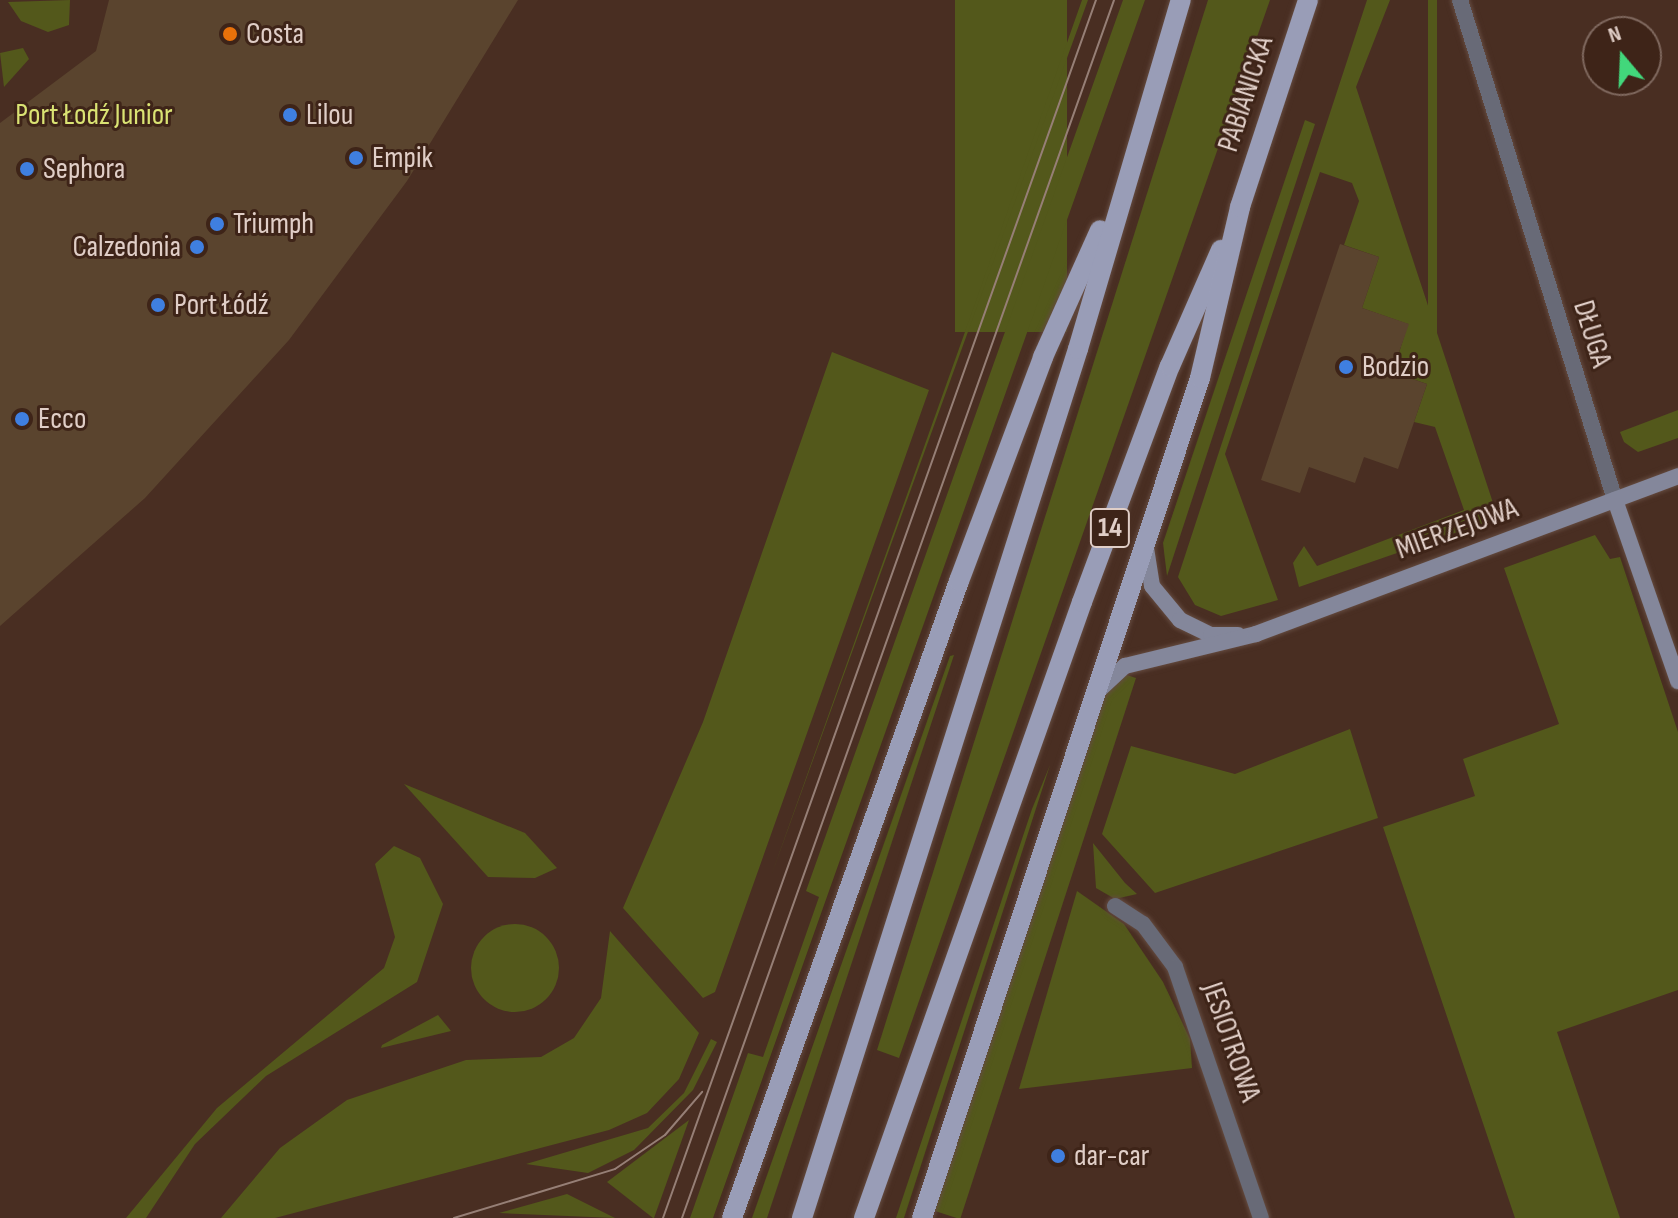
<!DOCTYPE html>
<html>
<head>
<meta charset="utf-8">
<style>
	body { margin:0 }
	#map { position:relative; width:1678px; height:1218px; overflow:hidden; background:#492e22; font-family:"Sofia Sans Condensed",sans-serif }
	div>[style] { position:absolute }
	.green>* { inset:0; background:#53581b; transform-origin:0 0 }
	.round { border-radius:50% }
	.building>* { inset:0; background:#5a442e }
	.roads { filter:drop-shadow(0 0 2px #644b40) drop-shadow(0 0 2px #644b40) }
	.street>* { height:16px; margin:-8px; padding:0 8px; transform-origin:8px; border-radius:8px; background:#686a77 }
	.secondary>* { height:16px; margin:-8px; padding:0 8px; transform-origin:8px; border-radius:8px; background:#84879b }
	.primary>* { height:20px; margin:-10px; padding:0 10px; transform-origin:10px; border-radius:10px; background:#999db7 }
	.tram>* { height:2px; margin:-1px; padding:0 1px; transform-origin:1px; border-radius:1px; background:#967f76 }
	.dots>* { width:22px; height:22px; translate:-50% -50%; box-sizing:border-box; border:4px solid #3e2418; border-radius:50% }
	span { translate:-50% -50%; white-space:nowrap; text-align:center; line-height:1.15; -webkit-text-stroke:6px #3e2418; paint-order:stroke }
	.shield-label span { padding:2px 6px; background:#3e2418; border:2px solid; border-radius:6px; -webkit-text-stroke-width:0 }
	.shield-label { font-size:28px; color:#e0cec7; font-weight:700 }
	.poi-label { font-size:30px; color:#e0cec7 }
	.left { translate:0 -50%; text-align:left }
	.right { translate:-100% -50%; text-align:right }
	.street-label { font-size:30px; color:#e0cec7 }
	.park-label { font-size:30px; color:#dae373 }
	.north { position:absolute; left:1582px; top:16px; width:80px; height:80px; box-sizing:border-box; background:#3e2418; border:2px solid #7f685e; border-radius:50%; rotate:341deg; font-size:22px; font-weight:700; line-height:32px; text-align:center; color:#e0cec7 }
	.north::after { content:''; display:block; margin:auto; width:28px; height:36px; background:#42d77b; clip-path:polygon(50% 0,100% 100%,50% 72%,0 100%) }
</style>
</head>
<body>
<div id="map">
	<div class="green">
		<i style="clip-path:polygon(70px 0,69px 25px,48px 32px,21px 21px,8px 2px)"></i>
		<i style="left:955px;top:0;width:112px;height:332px"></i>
		<i style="clip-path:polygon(1082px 0,1088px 0,770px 879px,971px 315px)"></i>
		<i style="clip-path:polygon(1123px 0,1145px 0,713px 1218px,690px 1218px,748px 1053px,763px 1057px,819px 897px,806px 891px)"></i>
		<i style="clip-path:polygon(1208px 0,1270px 0,899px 1058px,877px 1050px)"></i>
		<i style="clip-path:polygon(1367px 0,1390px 0,1356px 87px,1498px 518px,1299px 587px,1293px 563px,1304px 546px,1317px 566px,1464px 510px,1435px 427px,1414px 422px,1427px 384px,1393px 372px,1408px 324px,1362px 308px,1379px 257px,1344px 245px,1359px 201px,1352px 183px,1320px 172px,1225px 454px,1278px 600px,1221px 616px,1195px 605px,1178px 577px)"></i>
		<i style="left:1428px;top:0;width:9px;height:349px"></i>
		<i style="clip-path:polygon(23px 48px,29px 59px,4px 87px,0 53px)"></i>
		<i style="clip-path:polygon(1305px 120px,1315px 124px,1167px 576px,1163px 543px)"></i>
		<i style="clip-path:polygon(832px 352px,929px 390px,715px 992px,703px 998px,623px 908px,703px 722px)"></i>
		<i style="clip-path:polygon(1678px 410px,1678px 438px,1638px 452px,1624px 442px,1620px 432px)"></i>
		<i style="clip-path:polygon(1595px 535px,1610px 559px,1620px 557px,1678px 732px,1678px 990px,1557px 1032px,1620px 1218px,1515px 1218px,1383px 827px,1475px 796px,1463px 759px,1559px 724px,1504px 568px)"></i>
		<i style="clip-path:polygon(954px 655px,767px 1218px,752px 1218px,950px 656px)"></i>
		<i style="left:1136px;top:678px;width:569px;height:37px;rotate:108deg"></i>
		<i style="clip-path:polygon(1350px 729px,1378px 818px,1155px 893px,1102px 834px,1131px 746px,1235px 774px)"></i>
		<i style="clip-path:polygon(1050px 765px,904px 1218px,896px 1218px,1032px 809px)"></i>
		<i style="clip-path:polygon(404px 784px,525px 833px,557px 868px,535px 878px,488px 877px)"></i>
		<i style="clip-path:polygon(1093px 843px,1125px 883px,1137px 894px,1115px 899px,1096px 888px)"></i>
		<i style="clip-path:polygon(394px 846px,420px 858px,443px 904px,417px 982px,266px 1076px,195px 1144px,146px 1218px,126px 1218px,217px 1108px,384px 968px,395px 937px,375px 864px)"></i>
		<i style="clip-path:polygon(1077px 891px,1124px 924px,1163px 982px,1190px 1039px,1192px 1068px,1019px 1089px)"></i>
		<i class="round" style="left:471px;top:924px;width:88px;height:88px"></i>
		<i style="clip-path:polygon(610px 931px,699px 1033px,679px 1079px,647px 1113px,609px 1130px,275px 1218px,221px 1218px,280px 1148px,347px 1100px,466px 1060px,541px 1057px,574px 1038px,601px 998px)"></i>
		<i style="clip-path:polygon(438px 1015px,451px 1031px,381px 1048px,382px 1045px)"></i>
		<i style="clip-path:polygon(711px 1039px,717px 1042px,693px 1090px,634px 1150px,588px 1173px,526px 1164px,648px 1128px,684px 1093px)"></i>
		<i style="clip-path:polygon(689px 1120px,654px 1218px,653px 1218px,607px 1182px)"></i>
		<i style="clip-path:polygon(567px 1194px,615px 1218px,499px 1213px)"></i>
	</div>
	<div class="building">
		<i style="clip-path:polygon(109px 0,518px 0,407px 181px,289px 340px,145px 498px,0 626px,0 123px,96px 51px)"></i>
		<i style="clip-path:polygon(1340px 244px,1379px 257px,1362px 308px,1409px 324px,1392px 372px,1427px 384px,1398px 469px,1364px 457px,1355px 483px,1309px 467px,1300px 493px,1261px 480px)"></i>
	</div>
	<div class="roads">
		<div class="street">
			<i style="left:1460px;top:0;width:523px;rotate:72.78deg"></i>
			<i style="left:1115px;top:906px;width:33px;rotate:33deg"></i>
			<i style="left:1143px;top:924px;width:54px;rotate:53.3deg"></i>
			<i style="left:1175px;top:967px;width:265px;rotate:71.1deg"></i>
		</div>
		<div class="secondary">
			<i style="left:1615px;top:500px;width:192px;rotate:70.8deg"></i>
			<i style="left:1146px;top:548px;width:38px;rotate:81deg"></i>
			<i style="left:1152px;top:586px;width:44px;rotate:50.5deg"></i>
			<i style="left:1180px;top:620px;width:34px;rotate:26deg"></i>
			<i style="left:1211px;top:635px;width:27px"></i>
			<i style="left:1098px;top:691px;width:37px;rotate:-43deg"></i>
			<i style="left:1125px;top:666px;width:135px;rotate:-13.7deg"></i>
			<i style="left:1256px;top:634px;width:451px;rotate:-20.5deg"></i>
		</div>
		<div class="primary">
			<i style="left:732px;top:1218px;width:676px;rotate:-70.39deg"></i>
			<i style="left:959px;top:581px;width:239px;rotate:-69.4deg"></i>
			<i style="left:1043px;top:357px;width:139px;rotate:-65.8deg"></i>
			<i style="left:802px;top:1218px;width:912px;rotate:-72.38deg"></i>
			<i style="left:1078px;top:349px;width:364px;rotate:-73.6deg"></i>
			<i style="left:864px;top:1218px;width:653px;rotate:-70.51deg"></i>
			<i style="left:1082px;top:602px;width:252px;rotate:-69.6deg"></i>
			<i style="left:1170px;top:366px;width:127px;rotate:-66.3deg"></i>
			<i style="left:922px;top:1218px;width:885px;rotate:-71.69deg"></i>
			<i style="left:1200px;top:378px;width:176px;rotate:-76.8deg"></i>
			<i style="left:1240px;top:207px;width:218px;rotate:-71.8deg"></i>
		</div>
	</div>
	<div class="tram">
		<i style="left:454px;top:1218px;width:168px;rotate:-16.9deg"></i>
		<i style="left:615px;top:1169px;width:60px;rotate:-34.2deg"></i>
		<i style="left:665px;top:1135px;width:57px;rotate:-49.3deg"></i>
		<i style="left:663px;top:1218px;width:1293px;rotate:-70.43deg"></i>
		<i style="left:682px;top:1218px;width:1292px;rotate:-70.47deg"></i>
	</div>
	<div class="dots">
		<i style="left:230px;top:34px;background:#e8710a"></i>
		<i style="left:290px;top:115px;background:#3f7fe0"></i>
		<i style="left:356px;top:158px;background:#3f7fe0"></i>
		<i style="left:27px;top:169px;background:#3f7fe0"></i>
		<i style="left:217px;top:224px;background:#3f7fe0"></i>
		<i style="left:197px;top:247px;background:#3f7fe0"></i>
		<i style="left:158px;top:305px;background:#3f7fe0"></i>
		<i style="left:1346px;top:367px;background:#3f7fe0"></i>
		<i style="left:22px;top:419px;background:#3f7fe0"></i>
		<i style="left:1058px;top:1156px;background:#3f7fe0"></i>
	</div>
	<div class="shield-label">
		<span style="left:1110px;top:528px">14</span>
	</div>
	<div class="poi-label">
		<span class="left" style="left:246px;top:34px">Costa</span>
		<span class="left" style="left:306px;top:115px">Lilou</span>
		<span class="left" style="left:372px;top:158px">Empik</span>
		<span class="left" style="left:43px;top:169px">Sephora</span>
		<span class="left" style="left:233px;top:224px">Triumph</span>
		<span class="right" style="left:181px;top:247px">Calzedonia</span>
		<span class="left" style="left:174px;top:305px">Port Łódź</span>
		<span class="left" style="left:1362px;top:367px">Bodzio</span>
		<span class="left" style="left:38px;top:419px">Ecco</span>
		<span class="left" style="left:1074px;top:1156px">dar-car</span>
	</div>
	<div class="street-label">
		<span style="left:1246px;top:94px;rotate:-72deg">PABIANICKA</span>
		<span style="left:1592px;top:334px;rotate:73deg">DŁUGA</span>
		<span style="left:1457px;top:529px;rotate:-20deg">MIERZEJOWA</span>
		<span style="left:1231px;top:1042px;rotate:71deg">JESIOTROWA</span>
	</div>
	<div class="park-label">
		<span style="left:94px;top:115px">Port Łodź Junior</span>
	</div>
	<div class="north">N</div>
</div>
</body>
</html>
